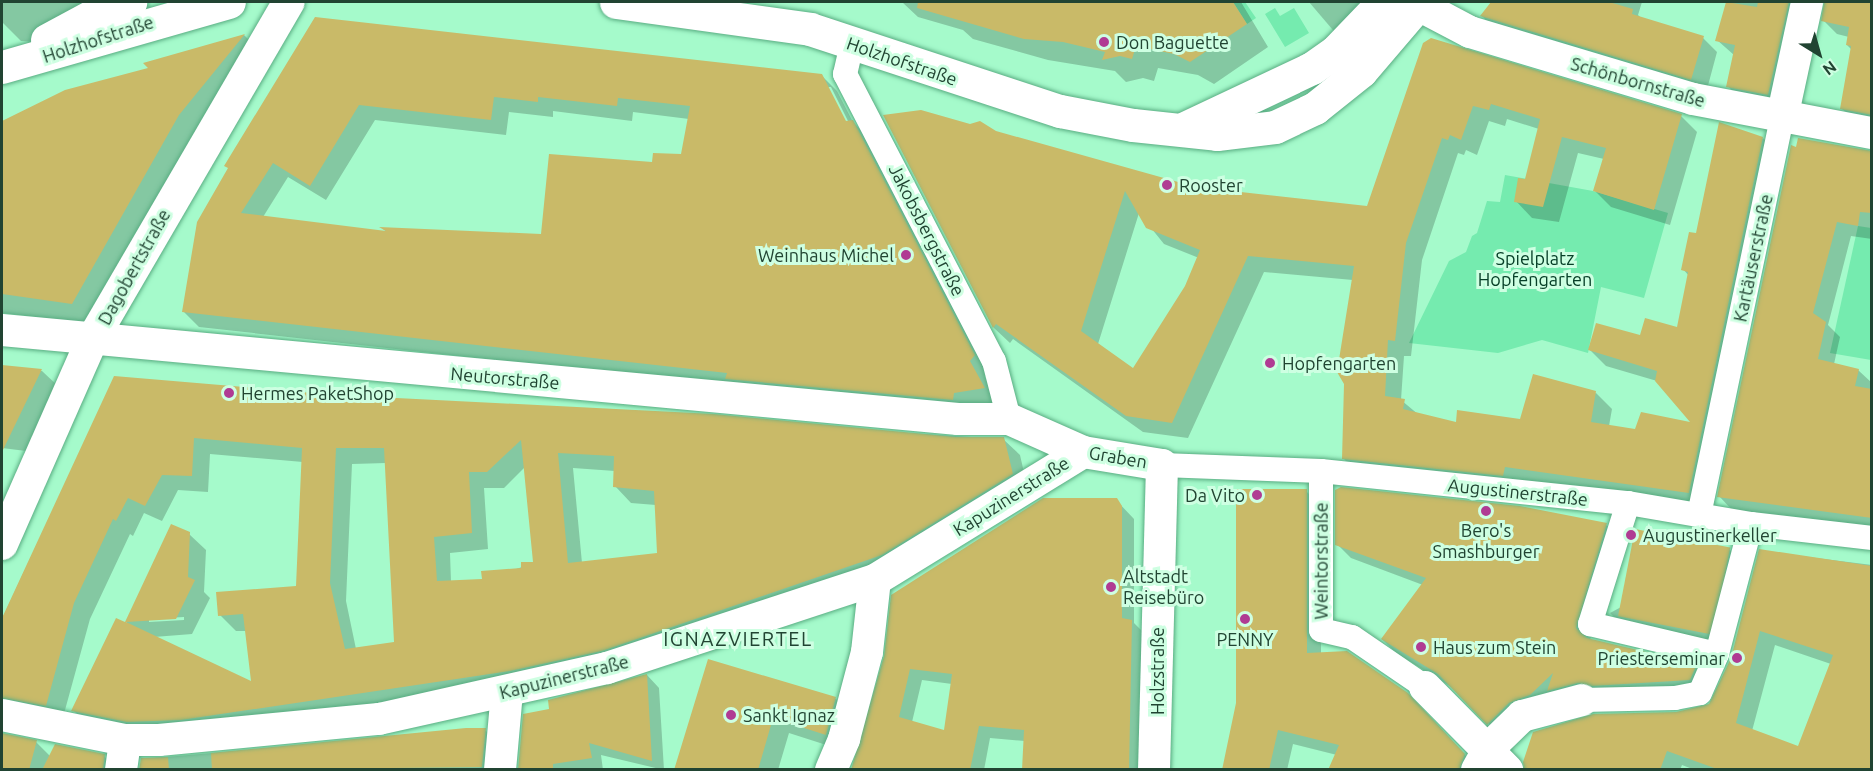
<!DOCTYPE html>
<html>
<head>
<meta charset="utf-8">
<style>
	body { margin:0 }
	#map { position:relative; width:1873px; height:771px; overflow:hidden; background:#a5facb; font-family:Ubuntu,sans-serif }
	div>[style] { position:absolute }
	.green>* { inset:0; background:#75ebaf }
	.shadow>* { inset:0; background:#0003 }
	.building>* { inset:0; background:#c9ba68; transform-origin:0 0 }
	.roads { filter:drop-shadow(0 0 2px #59ad82) drop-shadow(0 0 2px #59ad82) }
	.pedestrian>* { height:24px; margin:-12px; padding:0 12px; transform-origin:12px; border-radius:12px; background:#fff }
	.minor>* { height:32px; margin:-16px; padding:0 16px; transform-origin:16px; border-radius:16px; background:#fff }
	.tertiary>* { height:33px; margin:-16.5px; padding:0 16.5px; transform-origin:16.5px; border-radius:16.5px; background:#fff }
	.dots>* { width:16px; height:16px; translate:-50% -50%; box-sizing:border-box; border:3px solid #ceffe2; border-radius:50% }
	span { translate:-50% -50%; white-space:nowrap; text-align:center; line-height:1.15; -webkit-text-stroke:6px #ceffe2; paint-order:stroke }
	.street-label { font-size:18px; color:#214432 }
	.poi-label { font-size:18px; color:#214432 }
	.left { translate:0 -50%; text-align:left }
	.right { translate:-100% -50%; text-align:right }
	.park-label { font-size:18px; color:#074028 }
	.neighbourhood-label { font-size:20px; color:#214432; letter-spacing:1.5px }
	.frame { position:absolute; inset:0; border:3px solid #214432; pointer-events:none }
	.north { position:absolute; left:1789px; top:24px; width:60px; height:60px; -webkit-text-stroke:4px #ceffe2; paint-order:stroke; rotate:143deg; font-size:16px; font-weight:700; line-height:24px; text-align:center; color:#214432 }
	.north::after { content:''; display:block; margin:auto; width:21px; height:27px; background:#214432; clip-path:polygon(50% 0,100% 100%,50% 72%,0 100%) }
</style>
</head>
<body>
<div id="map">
	<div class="green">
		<i style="clip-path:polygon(1233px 2px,1245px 2px,1256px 18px,1247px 24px)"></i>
		<i style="clip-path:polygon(1275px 8px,1280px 16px,1294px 8px,1309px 33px,1285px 47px,1265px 14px)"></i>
		<i style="clip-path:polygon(1505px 175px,1593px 191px,1668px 213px,1644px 298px,1601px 287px,1588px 353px,1542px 340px,1498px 353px,1409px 343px,1449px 261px,1466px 252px,1472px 236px,1477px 233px,1487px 201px,1500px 202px)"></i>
		<i style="clip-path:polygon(1858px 226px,1871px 228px,1871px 360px,1830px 353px)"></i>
	</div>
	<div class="shadow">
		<i style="clip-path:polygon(2px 2px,131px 2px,37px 42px,21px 41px,2px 22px)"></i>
		<i style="clip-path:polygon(902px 2px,1127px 2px,1142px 6px,1149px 2px,1241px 2px,1268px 47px,1214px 84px,1198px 75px,1158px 68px,1154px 81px,1143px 78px,1126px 82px,1115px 71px,1048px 60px,973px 39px,963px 30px,918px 17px)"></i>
		<i style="clip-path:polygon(1309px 2px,1377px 2px,1338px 36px)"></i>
		<i style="clip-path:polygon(1493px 2px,1642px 2px,1638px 15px,1641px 18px,1703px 38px,1717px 52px,1706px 93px,1496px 30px,1482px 16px)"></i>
		<i style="clip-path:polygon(1728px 2px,1814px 2px,1782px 108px,1742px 101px,1728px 86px,1734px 55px,1717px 40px)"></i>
		<i style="clip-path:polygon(1825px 2px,1872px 2px,1872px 126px,1856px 122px,1841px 108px,1852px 50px,1847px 45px,1849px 37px,1837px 34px,1823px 20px)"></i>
		<i style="clip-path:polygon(evenodd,316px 19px,821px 75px,837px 91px,853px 122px,868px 137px,989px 371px,985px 377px,999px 403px,969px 408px,736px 387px,199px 327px,184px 312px,316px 19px,827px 87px,831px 87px,851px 127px,848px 128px,827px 87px,316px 19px,553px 111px,632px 121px,633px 112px,689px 119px,682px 156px,654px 163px,542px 236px,383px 229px,387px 232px,263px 217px,288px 177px,326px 200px,375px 120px,506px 135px,509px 112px,553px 117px,553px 111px)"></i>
		<i style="clip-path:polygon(244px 35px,265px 56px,93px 324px,2px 313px,2px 122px,65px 91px,151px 69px,146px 63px)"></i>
		<i style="clip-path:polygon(evenodd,1424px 44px,1681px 116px,1697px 132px,1670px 225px,1611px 207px,1594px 190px,1604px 159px,1578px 153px,1559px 222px,1532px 218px,1516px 201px,1526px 180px,1539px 129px,1507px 119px,1505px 126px,1489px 121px,1477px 155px,1466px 150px,1464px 155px,1458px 153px,1422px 260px,1411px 356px,1404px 356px,1401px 400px,1419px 415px,1457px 424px,1522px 421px,1596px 393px,1612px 409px,1609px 426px,1636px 431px,1694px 424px,1657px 381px,1606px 366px,1590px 350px,1678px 329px,1689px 276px,1683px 269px,1697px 235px,1763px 138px,1779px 155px,1705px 508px,1360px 475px,1343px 458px,1353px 280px,1264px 272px,1188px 438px,1143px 432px,1013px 339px,1010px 343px,994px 328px,885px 117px,995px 133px,1196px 189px,1368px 207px,1424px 44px,1139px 213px,1164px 244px,1199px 258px,1186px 287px,1134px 370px,1098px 344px,1139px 213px)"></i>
		<i style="clip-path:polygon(1799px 140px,1872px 151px,1872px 239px,1851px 236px,1828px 325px,1840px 337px,1834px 364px,1858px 370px,1872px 383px,1872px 529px,1733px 511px,1719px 496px)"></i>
		<i style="clip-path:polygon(2px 367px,42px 371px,58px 386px,26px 451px,2px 448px)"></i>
		<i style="clip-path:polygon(evenodd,115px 377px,337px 397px,1003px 439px,1020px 455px,1028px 490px,898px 570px,619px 666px,175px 738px,89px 726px,73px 710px,126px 624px,172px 526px,189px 534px,206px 550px,204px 592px,210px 598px,192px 634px,154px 637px,253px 684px,246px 631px,236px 631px,220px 615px,298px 587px,303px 462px,210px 454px,208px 492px,178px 490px,162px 521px,144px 513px,133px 536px,130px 534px,90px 619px,62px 721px,4px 720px,2px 731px,2px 619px,115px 377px,386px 463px,396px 643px,356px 649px,346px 601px,352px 464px,386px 463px,115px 377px,525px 467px,534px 563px,483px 580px,451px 582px,450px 553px,488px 549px,484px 488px,504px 488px,525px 467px,115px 377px,573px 468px,615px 471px,615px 486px,631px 503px,656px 505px,659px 555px,582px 563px,573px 468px,115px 377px,184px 617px,184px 620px,149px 622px,149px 619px,184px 617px)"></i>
		<i style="clip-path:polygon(1306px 491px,1321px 506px,1321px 654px,1423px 710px,1479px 770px,1332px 770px,1337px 755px,1293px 744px,1287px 770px,1223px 770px)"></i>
		<i style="clip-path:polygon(evenodd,1116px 500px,1134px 519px,1134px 623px,1144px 633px,1141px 770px,1024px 770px,1025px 741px,990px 738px,984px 770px,852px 770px,886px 657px,1116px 500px,922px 680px,952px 684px,945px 732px,912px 722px,922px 680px)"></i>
		<i style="clip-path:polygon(1606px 525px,1620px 538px,1590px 640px,1696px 665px,1710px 679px,1704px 694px,1607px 699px,1502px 737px,1453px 688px,1396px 653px,1382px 639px,1423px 585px,1351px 558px,1337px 544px)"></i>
		<i style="clip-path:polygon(1729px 549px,1750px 570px,1727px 657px,1631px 634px,1610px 613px)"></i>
		<i style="clip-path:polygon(evenodd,1760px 551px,1872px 565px,1872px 770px,1695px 770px,1682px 765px,1680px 770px,1525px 770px,1676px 714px,1710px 705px,1732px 658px,1760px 551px,1775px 645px,1831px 664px,1799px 748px,1752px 731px,1775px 645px)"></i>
		<i style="clip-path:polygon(709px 661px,836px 699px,851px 714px,842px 750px,789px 733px,778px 770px,676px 770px)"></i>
		<i style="clip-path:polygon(647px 675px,659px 688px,664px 770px,601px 755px,603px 770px,520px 770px,550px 710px)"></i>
		<i style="clip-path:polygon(485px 730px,498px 743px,495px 770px,140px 770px,142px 759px)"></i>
		<i style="clip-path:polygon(2px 736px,36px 742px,50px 756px,104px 756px,117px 770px,2px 770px)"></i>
	</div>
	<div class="building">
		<i style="clip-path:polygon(918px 2px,1233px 2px,1247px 24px,1190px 62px,1174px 54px,1136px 46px,1132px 59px,1120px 56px,1102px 60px,1105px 52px,1063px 42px,1024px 39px,917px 8px)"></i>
		<i style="clip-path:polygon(1491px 2px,1609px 2px,1633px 9px,1632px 14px,1704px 36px,1691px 80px,1480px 16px)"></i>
		<i style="clip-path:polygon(1726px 2px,1757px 7px,1758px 2px,1789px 2px,1768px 95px,1726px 87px,1735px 45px,1715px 41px)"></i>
		<i style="clip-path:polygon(1824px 2px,1872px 2px,1872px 115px,1840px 109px,1851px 46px,1846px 45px,1849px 27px,1821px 21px)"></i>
		<i style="clip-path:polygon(evenodd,315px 17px,822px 74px,846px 121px,853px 120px,975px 355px,970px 361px,985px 388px,954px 393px,953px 400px,725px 379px,727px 373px,182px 312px,197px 222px,228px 168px,224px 166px,315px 17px,494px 97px,538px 102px,538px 97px,617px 106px,618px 98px,690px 106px,681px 154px,653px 153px,652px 162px,549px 154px,541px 234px,379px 227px,386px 231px,241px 213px,273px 163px,310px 186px,359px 105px,491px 120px,494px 97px)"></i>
		<i style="clip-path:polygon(245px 34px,179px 115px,72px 304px,2px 294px,2px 121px,65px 90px,148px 68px,143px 63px)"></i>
		<i style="clip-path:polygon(evenodd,1431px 38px,1682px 114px,1654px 210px,1593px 191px,1606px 148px,1562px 137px,1543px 207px,1514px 202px,1518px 178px,1525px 179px,1540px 119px,1491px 104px,1489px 110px,1473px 106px,1461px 140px,1450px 135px,1448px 140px,1442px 138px,1406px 243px,1395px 341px,1388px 340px,1385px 396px,1405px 399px,1403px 409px,1456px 422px,1457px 410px,1520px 419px,1533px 374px,1596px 391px,1591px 422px,1635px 429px,1641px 412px,1690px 422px,1655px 381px,1657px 371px,1588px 350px,1596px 323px,1640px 335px,1645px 318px,1677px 327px,1688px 272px,1681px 270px,1689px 232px,1696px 233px,1719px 122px,1763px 137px,1689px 493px,1505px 467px,1503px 476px,1342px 459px,1344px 384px,1337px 372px,1354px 266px,1248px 256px,1172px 423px,1126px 416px,996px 324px,993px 328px,883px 115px,921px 110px,970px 124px,980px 121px,996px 131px,1196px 187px,1367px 206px,1423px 43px,1431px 38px,1125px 191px,1146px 228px,1200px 250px,1185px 286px,1133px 368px,1081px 331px,1125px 191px)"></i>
		<i style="clip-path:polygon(1798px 138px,1872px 151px,1872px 213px,1860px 212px,1858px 226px,1837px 222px,1813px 313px,1826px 322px,1818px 359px,1859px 369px,1855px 386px,1872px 389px,1872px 518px,1717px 497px,1791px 145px,1796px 147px)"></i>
		<i style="clip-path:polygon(2px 365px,42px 369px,2px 452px)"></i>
		<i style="clip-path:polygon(evenodd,114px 376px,337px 395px,714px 414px,956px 437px,1004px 437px,1013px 474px,882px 555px,602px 651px,510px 671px,181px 720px,127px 722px,71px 711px,116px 618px,125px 622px,171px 524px,190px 532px,188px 577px,195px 580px,176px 619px,126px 622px,251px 681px,243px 614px,218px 616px,216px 592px,296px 586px,302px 448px,194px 438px,192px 476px,162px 475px,145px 506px,128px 498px,116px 521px,113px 519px,74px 603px,46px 706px,2px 698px,2px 618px,114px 376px,521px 440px,533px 562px,521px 562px,521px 568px,481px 571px,482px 579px,437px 581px,434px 537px,472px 533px,469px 472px,487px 472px,521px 440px,114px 376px,336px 448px,384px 448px,394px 642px,345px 649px,330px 583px,336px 448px,114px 376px,558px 453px,614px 456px,613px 487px,654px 491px,657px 553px,568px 563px,558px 453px)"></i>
		<i style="clip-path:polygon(1341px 487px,1520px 506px,1607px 523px,1576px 628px,1587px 638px,1697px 664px,1690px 680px,1592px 686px,1578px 683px,1547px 691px,1553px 673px,1530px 695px,1509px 703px,1487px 725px,1438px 674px,1381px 639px,1426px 578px,1335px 545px,1335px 490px)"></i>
		<i style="clip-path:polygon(1236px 489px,1307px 489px,1307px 653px,1347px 651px,1408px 693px,1465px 754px,1459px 770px,1328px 770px,1339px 745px,1278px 730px,1269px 770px,1222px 770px,1236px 703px)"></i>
		<i style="clip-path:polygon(evenodd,1043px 498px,1117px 498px,1122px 506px,1122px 618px,1132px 620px,1129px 770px,1022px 770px,1024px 730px,979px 726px,970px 770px,851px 770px,884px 656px,891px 595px,1043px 498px,910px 669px,952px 674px,944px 730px,899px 717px,910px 669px)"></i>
		<i style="left:1635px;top:529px;width:97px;height:89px;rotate:11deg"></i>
		<i style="clip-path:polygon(evenodd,1759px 549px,1872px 566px,1872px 770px,1720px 770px,1667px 751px,1660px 770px,1524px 770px,1523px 762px,1533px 732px,1593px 714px,1676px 712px,1709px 704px,1731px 658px,1759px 549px,1760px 631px,1833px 655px,1798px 746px,1736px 723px,1760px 631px)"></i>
		<i style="clip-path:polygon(708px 659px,836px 697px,826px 735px,773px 718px,758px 770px,674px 770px)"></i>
		<i style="clip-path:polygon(647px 674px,652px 761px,589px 743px,592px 758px,553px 764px,553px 770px,518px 770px,523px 714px,549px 709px,548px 700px)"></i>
		<i style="clip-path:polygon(466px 728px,486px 728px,482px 767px,212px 770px,211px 753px)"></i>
		<i style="clip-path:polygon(2px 733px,37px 740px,29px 770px,2px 770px)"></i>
		<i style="clip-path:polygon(55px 744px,105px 754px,103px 770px,42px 770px)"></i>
		<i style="clip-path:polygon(168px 757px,169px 770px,139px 770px,141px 758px)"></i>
	</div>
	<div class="roads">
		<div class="pedestrian">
			<i style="left:852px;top:44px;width:31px;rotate:103deg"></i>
			<i style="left:845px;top:74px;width:323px;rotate:62.6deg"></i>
			<i style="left:994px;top:361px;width:60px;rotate:75.5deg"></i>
			<i style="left:1162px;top:465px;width:159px;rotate:2.2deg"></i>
			<i style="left:1321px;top:471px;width:309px;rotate:6deg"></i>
			<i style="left:1628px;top:503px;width:125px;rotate:9.7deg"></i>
			<i style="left:1751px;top:524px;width:122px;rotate:6.6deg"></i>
			<i style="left:1321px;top:471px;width:159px;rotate:90deg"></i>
			<i style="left:1321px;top:630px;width:32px;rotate:13deg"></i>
			<i style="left:1352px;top:637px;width:88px;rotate:34.4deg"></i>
			<i style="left:1628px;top:503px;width:127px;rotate:107.4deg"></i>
			<i style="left:1590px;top:624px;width:130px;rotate:13.3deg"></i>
			<i style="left:1699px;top:515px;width:406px;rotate:-78.2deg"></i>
			<i style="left:1582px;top:700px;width:93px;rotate:-1.2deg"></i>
			<i style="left:1675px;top:698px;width:25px;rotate:-11deg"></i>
			<i style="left:1700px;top:693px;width:43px;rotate:-66.4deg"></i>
			<i style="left:1717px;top:654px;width:134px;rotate:-75.3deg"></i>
		</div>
		<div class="minor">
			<i style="left:1413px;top:2px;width:64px;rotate:27.8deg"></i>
			<i style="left:1470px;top:32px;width:233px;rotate:16.7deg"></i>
			<i style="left:1693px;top:99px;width:182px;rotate:10.8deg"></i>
			<i style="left:1782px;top:118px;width:119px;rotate:-77.8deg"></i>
			<i style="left:2px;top:330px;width:960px;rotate:5.32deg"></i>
			<i style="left:958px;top:419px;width:51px"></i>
			<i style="left:1009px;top:419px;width:81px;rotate:24deg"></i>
			<i style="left:1083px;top:452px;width:80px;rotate:9.3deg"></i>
			<i style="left:1162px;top:465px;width:305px;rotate:91.5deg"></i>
			<i style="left:2px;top:544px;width:223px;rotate:-66.2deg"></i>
			<i style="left:92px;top:340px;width:391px;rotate:-59.8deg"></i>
			<i style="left:1425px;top:687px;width:117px;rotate:45.3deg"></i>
			<i style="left:2px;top:715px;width:126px;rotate:11.5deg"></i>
			<i style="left:125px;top:740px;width:34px"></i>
			<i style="left:159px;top:740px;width:221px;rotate:-5.5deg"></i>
			<i style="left:379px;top:719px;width:234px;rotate:-12.6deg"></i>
			<i style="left:607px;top:668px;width:282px;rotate:-18.2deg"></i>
			<i style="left:875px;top:580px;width:244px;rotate:-31.6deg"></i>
			<i style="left:121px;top:770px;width:30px;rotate:-82deg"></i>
			<i style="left:500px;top:770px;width:79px;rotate:-84.9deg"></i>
			<i style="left:831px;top:770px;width:34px;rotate:-67deg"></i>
			<i style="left:844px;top:739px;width:90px;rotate:-75.2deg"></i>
			<i style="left:867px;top:652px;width:72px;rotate:-83.7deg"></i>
			<i style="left:1477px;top:770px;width:25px;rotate:-61deg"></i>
			<i style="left:1489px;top:748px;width:46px;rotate:-44.1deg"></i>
			<i style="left:1522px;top:716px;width:62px;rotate:-14.9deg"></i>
		</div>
		<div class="tertiary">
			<i style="left:616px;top:2px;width:196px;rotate:7.9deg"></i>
			<i style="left:810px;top:29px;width:263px;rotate:18.2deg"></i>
			<i style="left:1060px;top:111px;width:74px;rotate:10.9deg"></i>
			<i style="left:1133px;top:125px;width:84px;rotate:6.1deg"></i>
			<i style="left:1217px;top:134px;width:58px;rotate:-6.9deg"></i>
			<i style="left:1275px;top:127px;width:44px;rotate:-25.4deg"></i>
			<i style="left:1315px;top:108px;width:59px;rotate:-38.8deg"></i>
			<i style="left:1361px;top:71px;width:91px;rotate:-49.5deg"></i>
			<i style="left:47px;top:40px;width:57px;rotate:-28.4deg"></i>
			<i style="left:97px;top:13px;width:35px;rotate:-18deg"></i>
			<i style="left:2px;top:67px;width:236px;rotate:-16deg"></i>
			<i style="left:1185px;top:128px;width:140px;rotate:-25.3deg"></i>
			<i style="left:1312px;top:68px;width:29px;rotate:-35deg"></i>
			<i style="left:1336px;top:51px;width:68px;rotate:-46.2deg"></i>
		</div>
	</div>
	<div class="dots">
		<i style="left:1104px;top:42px;background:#b03b93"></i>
		<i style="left:1167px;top:185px;background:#b03b93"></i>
		<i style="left:906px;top:255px;background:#b03b93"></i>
		<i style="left:1270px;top:363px;background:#b03b93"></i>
		<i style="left:229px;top:393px;background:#b03b93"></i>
		<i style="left:1257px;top:495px;background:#b03b93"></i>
		<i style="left:1486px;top:511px;background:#b03b93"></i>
		<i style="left:1631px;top:535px;background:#b03b93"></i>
		<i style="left:1111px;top:587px;background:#b03b93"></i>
		<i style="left:1245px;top:619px;background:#b03b93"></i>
		<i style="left:1421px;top:647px;background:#b03b93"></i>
		<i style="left:1737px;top:658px;background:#b03b93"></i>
		<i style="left:731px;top:715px;background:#b03b93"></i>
	</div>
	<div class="street-label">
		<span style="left:98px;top:39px;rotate:-18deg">Holzhofstraße</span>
		<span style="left:902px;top:61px;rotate:19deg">Holzhofstraße</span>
		<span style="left:1638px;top:82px;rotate:16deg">Schönbornstraße</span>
		<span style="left:927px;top:230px;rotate:63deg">Jakobsbergstraße</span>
		<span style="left:1753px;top:258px;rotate:-78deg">Kartäuserstraße</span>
		<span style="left:134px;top:267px;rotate:-61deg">Dagobertstraße</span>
		<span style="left:505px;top:378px;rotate:5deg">Neutorstraße</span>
		<span style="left:1118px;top:457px;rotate:10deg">Graben</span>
		<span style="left:1518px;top:492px;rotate:6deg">Augustinerstraße</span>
		<span style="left:1011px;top:496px;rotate:-32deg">Kapuzinerstraße</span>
		<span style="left:1321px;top:561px;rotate:-90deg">Weintorstraße</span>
		<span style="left:1157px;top:671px;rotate:-90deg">Holzstraße</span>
		<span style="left:564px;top:677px;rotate:-14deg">Kapuzinerstraße</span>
	</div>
	<div class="poi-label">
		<span class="left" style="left:1116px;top:42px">Don Baguette</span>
		<span class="left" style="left:1179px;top:185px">Rooster</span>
		<span class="right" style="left:894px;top:255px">Weinhaus Michel</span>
		<span class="left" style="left:1282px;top:363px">Hopfengarten</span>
		<span class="left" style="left:241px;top:393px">Hermes PaketShop</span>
		<span class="right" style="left:1245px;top:495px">Da Vito</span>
		<span style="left:1486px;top:541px">Bero's<br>Smashburger</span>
		<span class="left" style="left:1643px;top:535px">Augustinerkeller</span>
		<span class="left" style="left:1123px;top:587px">Altstadt<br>Reisebüro</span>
		<span style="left:1245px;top:639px">PENNY</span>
		<span class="left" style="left:1433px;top:647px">Haus zum Stein</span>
		<span class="right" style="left:1725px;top:658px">Priesterseminar</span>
		<span class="left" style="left:743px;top:715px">Sankt Ignaz</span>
	</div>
	<div class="park-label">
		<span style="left:1535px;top:269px">Spielplatz<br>Hopfengarten</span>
	</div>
	<div class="neighbourhood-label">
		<span style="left:738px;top:638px">IGNAZVIERTEL</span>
	</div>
	<div class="frame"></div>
	<div class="north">N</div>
</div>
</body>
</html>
